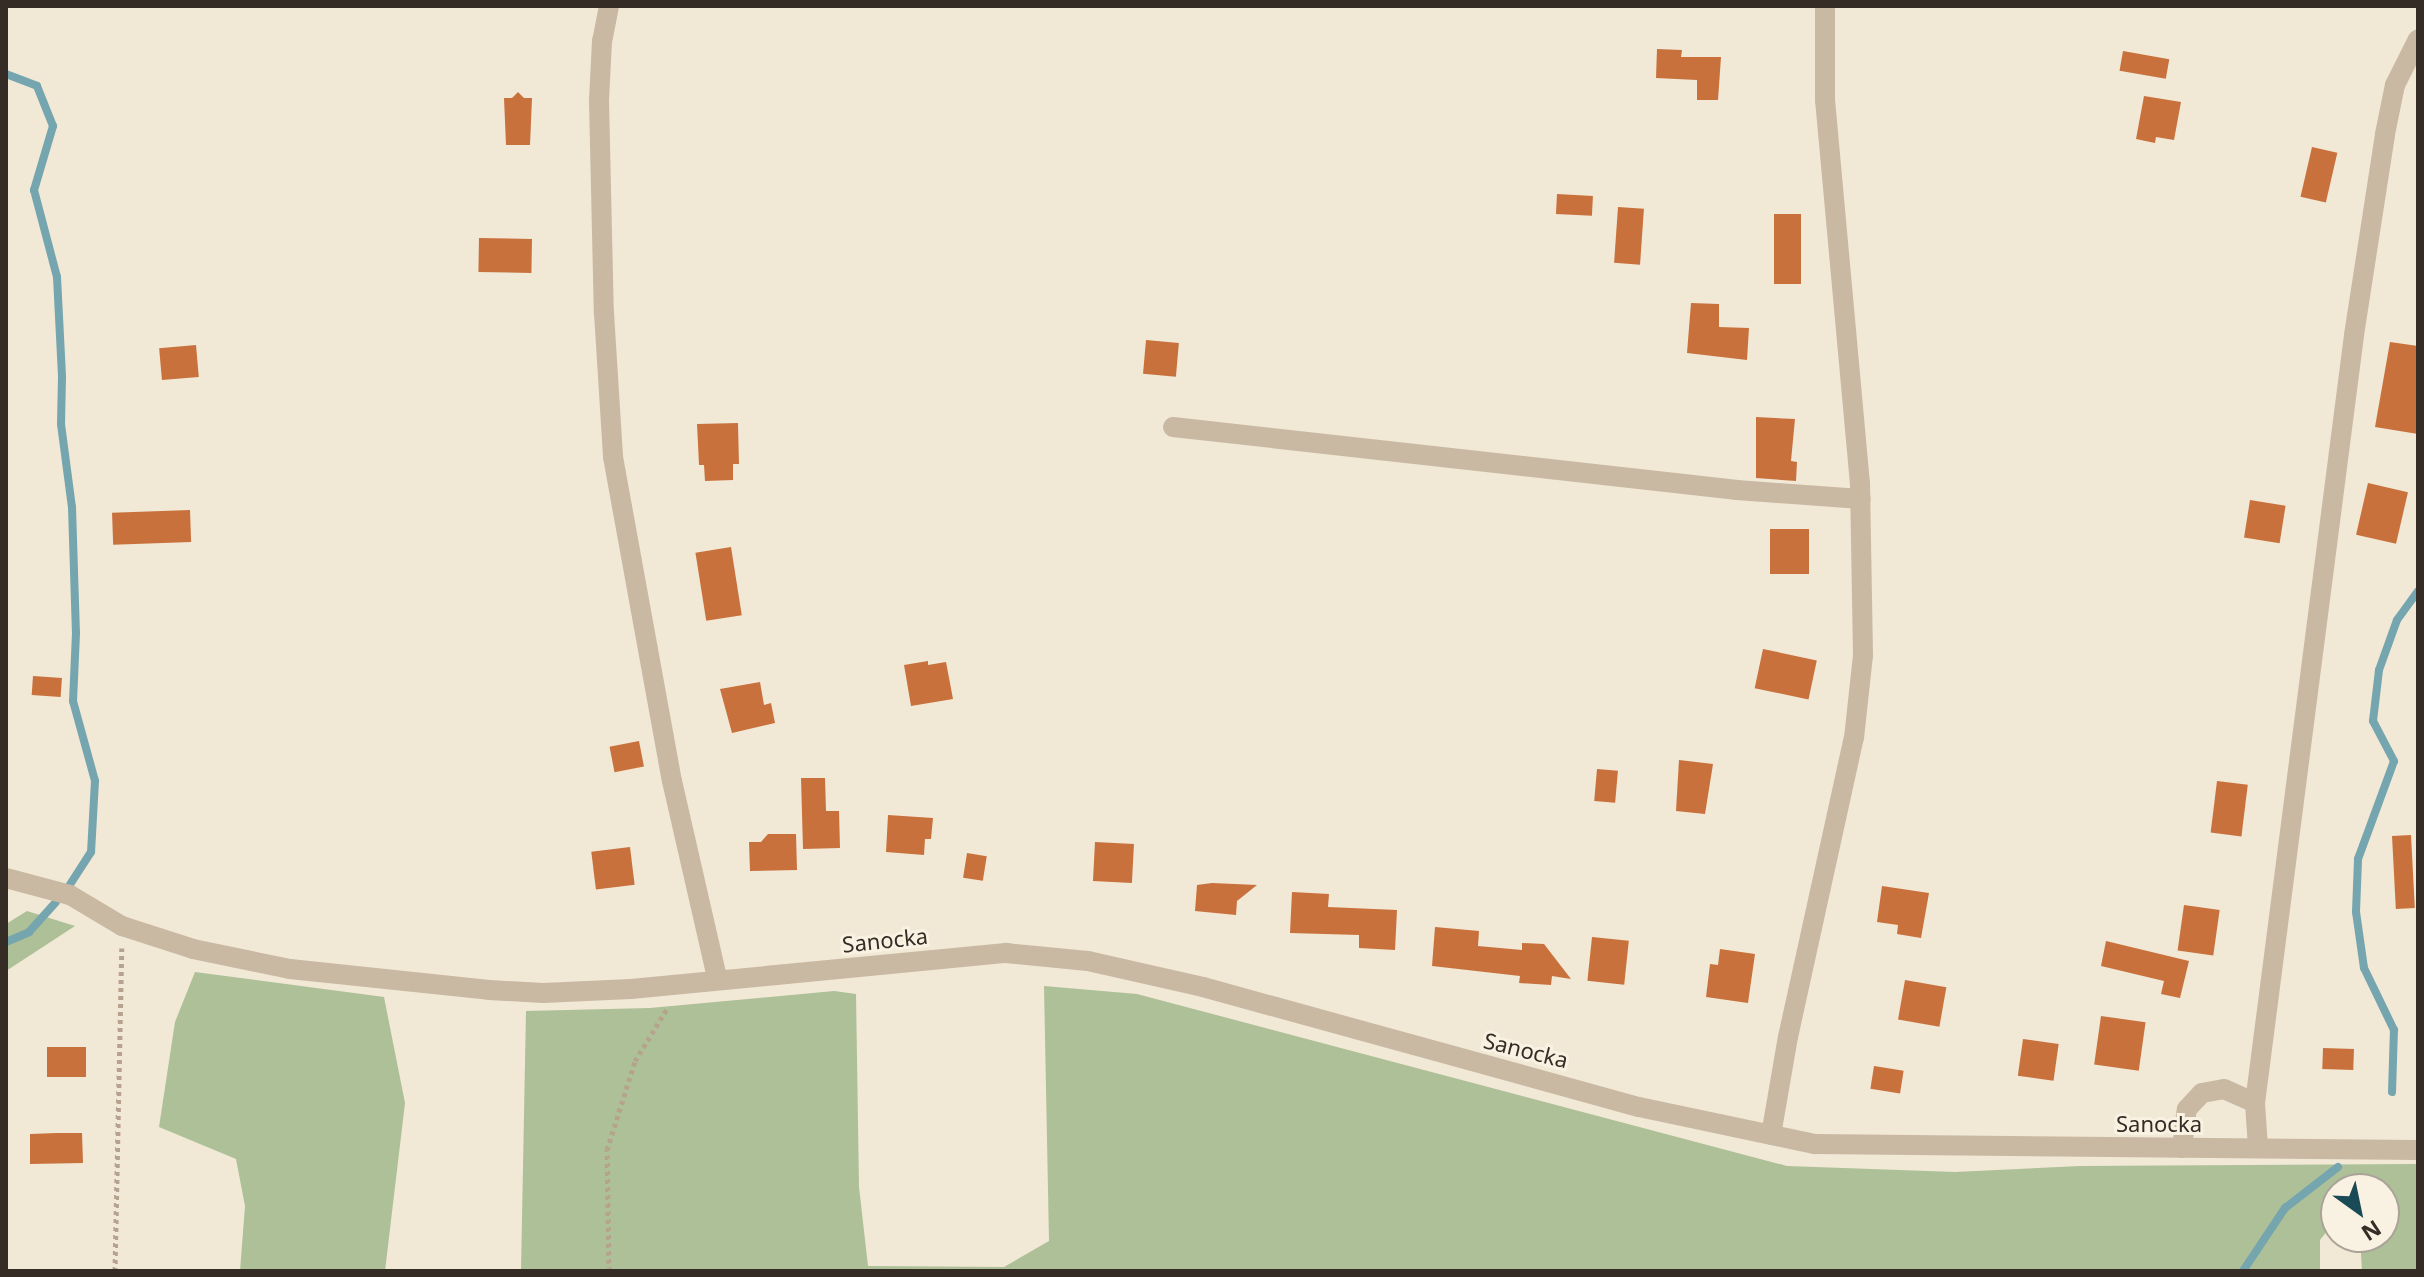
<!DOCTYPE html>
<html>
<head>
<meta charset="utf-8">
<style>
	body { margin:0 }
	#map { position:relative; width:2424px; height:1277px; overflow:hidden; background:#f1e8d6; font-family:"Noto Sans",sans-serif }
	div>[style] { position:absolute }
	.green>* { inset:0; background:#adc097 }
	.stream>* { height:8px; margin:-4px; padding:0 4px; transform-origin:4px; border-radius:4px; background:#75a5af }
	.building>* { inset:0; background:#c9713c; transform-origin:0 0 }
	.path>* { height:5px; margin-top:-2.5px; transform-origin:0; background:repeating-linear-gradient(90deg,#b5a38d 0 4px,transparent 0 8px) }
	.minor>* { height:20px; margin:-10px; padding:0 10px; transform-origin:10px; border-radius:10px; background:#c9b9a3 }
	span { translate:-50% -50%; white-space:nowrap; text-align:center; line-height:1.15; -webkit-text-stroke:6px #f9f2e3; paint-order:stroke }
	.street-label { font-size:22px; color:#342c25 }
	.frame { position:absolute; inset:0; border:8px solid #342c25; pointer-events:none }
	.north { position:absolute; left:2320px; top:1173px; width:80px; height:80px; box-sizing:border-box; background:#f9f2e3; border:2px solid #aaa397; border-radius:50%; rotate:147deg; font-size:22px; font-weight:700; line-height:32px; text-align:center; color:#342c25 }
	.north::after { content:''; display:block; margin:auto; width:28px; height:36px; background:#1a4a56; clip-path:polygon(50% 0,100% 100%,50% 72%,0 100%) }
</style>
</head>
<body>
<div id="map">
	<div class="green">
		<i style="clip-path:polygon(27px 911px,75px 926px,6px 971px,6px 924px)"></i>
		<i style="clip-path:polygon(195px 972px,384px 997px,405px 1103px,385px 1271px,240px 1271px,245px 1206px,236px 1159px,159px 1127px,175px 1022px)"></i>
		<i style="clip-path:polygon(1044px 986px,1137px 994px,1787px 1166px,1955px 1172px,2080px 1166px,2418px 1164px,2418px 1271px,2362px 1271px,2360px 1237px,2384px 1237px,2384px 1189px,2336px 1189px,2336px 1220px,2320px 1240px,2320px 1271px,521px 1271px,526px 1011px,650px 1008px,834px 991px,856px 994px,859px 1187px,868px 1266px,1004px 1267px,1049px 1241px)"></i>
	</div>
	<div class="stream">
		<i style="left:6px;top:74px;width:33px;rotate:21deg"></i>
		<i style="left:37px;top:86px;width:43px;rotate:68.2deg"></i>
		<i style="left:53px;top:126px;width:67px;rotate:106.5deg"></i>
		<i style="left:34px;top:190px;width:90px;rotate:75.2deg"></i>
		<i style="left:57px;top:277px;width:100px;rotate:87.1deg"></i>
		<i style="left:62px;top:377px;width:47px;rotate:91.2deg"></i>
		<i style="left:61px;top:424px;width:84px;rotate:82.5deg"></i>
		<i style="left:72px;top:507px;width:126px;rotate:88.2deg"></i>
		<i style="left:76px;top:633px;width:68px;rotate:92.5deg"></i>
		<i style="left:73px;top:701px;width:83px;rotate:74.6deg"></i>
		<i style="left:95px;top:781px;width:71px;rotate:93.2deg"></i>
		<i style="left:91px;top:852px;width:40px;rotate:122.9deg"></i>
		<i style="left:6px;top:942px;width:25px;rotate:-23deg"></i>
		<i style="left:29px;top:932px;width:40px;rotate:-48deg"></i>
		<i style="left:2392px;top:1092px;width:62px;rotate:-88.2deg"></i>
		<i style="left:2394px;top:1030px;width:69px;rotate:-115.8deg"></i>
		<i style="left:2364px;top:968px;width:57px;rotate:-98.1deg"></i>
		<i style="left:2356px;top:912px;width:53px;rotate:-87.8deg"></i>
		<i style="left:2358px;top:859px;width:104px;rotate:-69.8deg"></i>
		<i style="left:2394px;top:761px;width:45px;rotate:-117.7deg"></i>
		<i style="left:2373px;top:721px;width:51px;rotate:-83.3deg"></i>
		<i style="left:2379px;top:670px;width:53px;rotate:-70.2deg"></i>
		<i style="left:2397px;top:620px;width:36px;rotate:-54deg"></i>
		<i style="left:2243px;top:1271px;width:76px;rotate:-56.3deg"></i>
		<i style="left:2285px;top:1208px;width:67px;rotate:-37.7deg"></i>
	</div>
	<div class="building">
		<i style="clip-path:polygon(1657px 49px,1682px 50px,1681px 57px,1721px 57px,1718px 100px,1697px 100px,1697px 80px,1656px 78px)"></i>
		<i style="left:2123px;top:51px;width:47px;height:20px;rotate:10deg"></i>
		<i style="clip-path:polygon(518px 92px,524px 98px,532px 98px,530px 145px,506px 145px,504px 98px,512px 98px)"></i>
		<i style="clip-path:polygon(2144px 96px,2181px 102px,2174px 140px,2156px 137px,2155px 143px,2136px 139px)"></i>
		<i style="left:2312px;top:147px;width:26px;height:51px;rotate:13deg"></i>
		<i style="left:1557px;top:194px;width:36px;height:20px;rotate:3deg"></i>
		<i style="left:1618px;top:207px;width:26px;height:56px;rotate:4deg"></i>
		<i style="left:1774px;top:214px;width:27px;height:70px"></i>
		<i style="left:479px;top:238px;width:53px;height:34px;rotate:1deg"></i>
		<i style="clip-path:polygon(1691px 303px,1719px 304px,1719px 327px,1749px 328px,1747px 360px,1687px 353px)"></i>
		<i style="left:1146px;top:340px;width:33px;height:34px;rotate:5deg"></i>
		<i style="clip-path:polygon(2390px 342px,2418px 346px,2418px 434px,2375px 427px)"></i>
		<i style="left:196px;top:345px;width:32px;height:37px;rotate:85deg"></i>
		<i style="clip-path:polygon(1756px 417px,1795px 419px,1791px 461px,1797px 462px,1796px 481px,1756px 478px)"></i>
		<i style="clip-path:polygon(738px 423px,739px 464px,733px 464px,733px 480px,705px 481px,704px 465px,699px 465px,697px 424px)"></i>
		<i style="left:2368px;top:483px;width:41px;height:53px;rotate:13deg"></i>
		<i style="left:2250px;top:500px;width:36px;height:38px;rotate:9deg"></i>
		<i style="left:190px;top:510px;width:32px;height:78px;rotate:88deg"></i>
		<i style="left:1770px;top:529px;width:39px;height:45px"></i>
		<i style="left:731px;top:547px;width:69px;height:36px;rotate:81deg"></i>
		<i style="left:1763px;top:649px;width:55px;height:40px;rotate:12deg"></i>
		<i style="clip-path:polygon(928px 661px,928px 665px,946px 662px,953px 699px,911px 706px,904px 665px)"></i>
		<i style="left:33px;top:676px;width:29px;height:19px;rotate:4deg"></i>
		<i style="clip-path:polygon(760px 682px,764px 705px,771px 703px,775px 723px,732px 733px,720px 689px)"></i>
		<i style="left:639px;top:741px;width:26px;height:30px;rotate:79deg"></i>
		<i style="clip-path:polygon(1679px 760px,1713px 764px,1705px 814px,1676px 811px)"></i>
		<i style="left:1597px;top:769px;width:21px;height:32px;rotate:5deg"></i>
		<i style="clip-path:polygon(801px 778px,825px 778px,826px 811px,839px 811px,840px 848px,803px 849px)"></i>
		<i style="left:2217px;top:781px;width:31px;height:52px;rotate:7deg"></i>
		<i style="clip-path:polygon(888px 815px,933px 818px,931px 839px,925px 839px,924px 855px,886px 852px)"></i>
		<i style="clip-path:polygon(768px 834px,796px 834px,797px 870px,750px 871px,749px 842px,761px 842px)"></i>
		<i style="left:2411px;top:835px;width:73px;height:19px;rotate:87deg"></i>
		<i style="left:1095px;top:842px;width:39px;height:39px;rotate:3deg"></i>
		<i style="left:630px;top:847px;width:38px;height:39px;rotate:83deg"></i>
		<i style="left:967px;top:853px;width:20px;height:25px;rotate:9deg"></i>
		<i style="clip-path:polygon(1212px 883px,1257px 885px,1237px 901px,1236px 915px,1195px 911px,1197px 885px)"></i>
		<i style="clip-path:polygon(1882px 886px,1929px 893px,1921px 938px,1897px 934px,1898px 925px,1877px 922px)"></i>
		<i style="clip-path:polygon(1292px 892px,1329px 894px,1328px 907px,1397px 910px,1395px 950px,1359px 948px,1359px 935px,1290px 933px)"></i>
		<i style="left:2184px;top:905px;width:36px;height:46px;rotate:8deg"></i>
		<i style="clip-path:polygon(1435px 927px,1479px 931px,1478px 946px,1522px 950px,1522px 943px,1544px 944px,1571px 979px,1552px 976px,1551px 985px,1519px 983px,1520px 976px,1432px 966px)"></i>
		<i style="left:1592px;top:937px;width:37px;height:44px;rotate:6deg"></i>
		<i style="clip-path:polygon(2106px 941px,2189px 961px,2180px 998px,2161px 994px,2164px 981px,2101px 966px)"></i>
		<i style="clip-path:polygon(1720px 949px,1755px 954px,1748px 1003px,1706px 997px,1710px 964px,1718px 965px)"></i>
		<i style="left:1905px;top:980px;width:42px;height:40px;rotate:10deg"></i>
		<i style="left:2101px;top:1016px;width:45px;height:49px;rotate:8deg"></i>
		<i style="left:2023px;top:1039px;width:36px;height:37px;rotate:8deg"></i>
		<i style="left:47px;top:1047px;width:39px;height:30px"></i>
		<i style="left:2323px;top:1048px;width:31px;height:21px;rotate:2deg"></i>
		<i style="left:1874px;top:1066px;width:30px;height:23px;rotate:9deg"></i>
		<i style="clip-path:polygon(57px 1133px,82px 1133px,83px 1163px,30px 1164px,30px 1134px)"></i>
	</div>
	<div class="path">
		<i style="left:115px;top:1271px;width:323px;rotate:-88.8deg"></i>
		<i style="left:609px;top:1271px;width:121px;rotate:-90.9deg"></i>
		<i style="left:607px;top:1150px;width:93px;rotate:-72.5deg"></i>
		<i style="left:635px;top:1061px;width:63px;rotate:-58.6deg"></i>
	</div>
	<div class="minor">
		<i style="left:609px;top:6px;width:36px;rotate:101deg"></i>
		<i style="left:602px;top:41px;width:59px;rotate:92.9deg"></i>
		<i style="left:599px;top:100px;width:213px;rotate:88.7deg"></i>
		<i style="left:604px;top:313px;width:144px;rotate:86.4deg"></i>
		<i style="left:613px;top:457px;width:329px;rotate:79.7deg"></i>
		<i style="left:672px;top:781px;width:202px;rotate:77.1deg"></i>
		<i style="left:1173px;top:427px;width:568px;rotate:6.37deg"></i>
		<i style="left:1737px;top:490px;width:124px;rotate:4.2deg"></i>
		<i style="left:6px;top:878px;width:66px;rotate:14.9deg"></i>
		<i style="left:70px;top:895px;width:61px;rotate:30.8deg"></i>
		<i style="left:122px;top:926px;width:75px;rotate:17.9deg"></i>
		<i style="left:193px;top:949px;width:99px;rotate:11.7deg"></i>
		<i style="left:290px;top:969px;width:200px;rotate:6deg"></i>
		<i style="left:489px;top:990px;width:54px;rotate:3.2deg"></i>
		<i style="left:543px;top:993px;width:88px;rotate:-2.6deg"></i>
		<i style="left:631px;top:989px;width:377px;rotate:-5.5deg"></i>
		<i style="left:1006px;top:953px;width:82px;rotate:5.6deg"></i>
		<i style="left:1088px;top:961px;width:118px;rotate:12.7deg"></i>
		<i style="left:1203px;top:987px;width:452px;rotate:15.4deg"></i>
		<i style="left:1639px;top:1107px;width:180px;rotate:11.9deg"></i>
		<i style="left:1815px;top:1144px;width:603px;rotate:0.57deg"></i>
		<i style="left:1771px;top:1135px;width:99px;rotate:-80.2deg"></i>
		<i style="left:1788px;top:1037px;width:306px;rotate:-77.6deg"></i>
		<i style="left:1854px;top:738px;width:83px;rotate:-83.8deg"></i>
		<i style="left:1863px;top:655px;width:171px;rotate:-91deg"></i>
		<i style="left:1860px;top:484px;width:385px;rotate:-95.2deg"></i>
		<i style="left:1825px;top:101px;width:95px;rotate:-90deg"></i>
		<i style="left:2182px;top:1148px;width:39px;rotate:-83deg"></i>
		<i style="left:2187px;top:1109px;width:22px;rotate:-47deg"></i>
		<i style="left:2202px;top:1093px;width:22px;rotate:-10deg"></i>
		<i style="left:2224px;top:1089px;width:34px;rotate:24deg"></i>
		<i style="left:2258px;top:1148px;width:45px;rotate:-93.8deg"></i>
		<i style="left:2255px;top:1103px;width:774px;rotate:-82.65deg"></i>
		<i style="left:2354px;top:335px;width:203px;rotate:-81.2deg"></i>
		<i style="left:2385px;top:134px;width:50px;rotate:-78.5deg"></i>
		<i style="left:2395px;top:85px;width:51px;rotate:-63.4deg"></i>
	</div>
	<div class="street-label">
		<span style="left:885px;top:940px;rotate:-6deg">Sanocka</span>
		<span style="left:1526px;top:1050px;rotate:14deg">Sanocka</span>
		<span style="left:2159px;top:1124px">Sanocka</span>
	</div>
	<div class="frame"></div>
	<div class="north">N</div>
</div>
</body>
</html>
